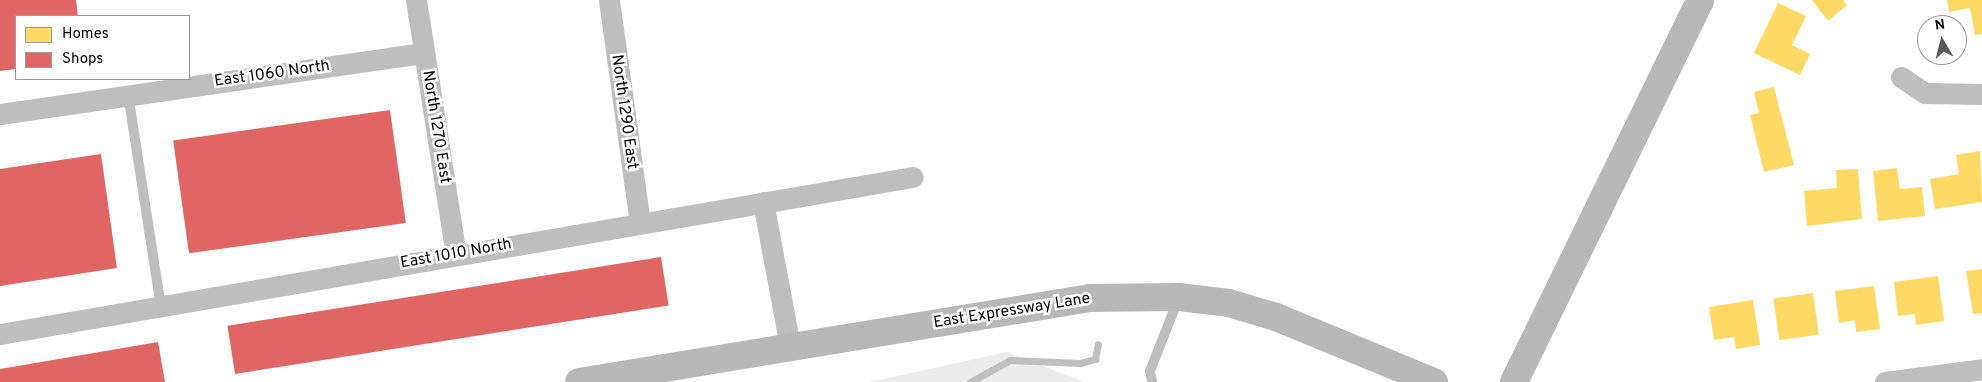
<!DOCTYPE html>
<html>
<head>
<meta charset="utf-8">
<style>
	body { margin:0 }
	#map { position:relative; width:1982px; height:382px; overflow:hidden; background:#fff; font-family:Overpass,sans-serif }
	div>[style] { position:absolute }
	.green>* { inset:0; background:#ececec }
	.homes>* { inset:0; background:#ffd966; transform-origin:0 0 }
	.shops>* { inset:0; background:#e06666; transform-origin:0 0 }
	.stream>* { height:7px; margin:-3.5px; padding:0 3.5px; transform-origin:3.5px; border-radius:3.5px; background:#bfbfbf }
	.lane>* { height:10px; margin:-5px; padding:0 5px; transform-origin:5px; border-radius:5px; background:#bebebe }
	.street>* { height:21px; margin:-10.5px; padding:0 10.5px; transform-origin:10.5px; border-radius:10.5px; background:#bebebe }
	.secondary>* { height:28px; margin:-14px; padding:0 14px; transform-origin:14px; border-radius:14px; background:#b8b8b8 }
	span { translate:-50% -50%; white-space:nowrap; text-align:center; line-height:1.15; -webkit-text-stroke:5px #fff; paint-order:stroke }
	.street-label { font-size:16px; color:#000 }
	.legend { position:absolute; left:15px; top:15px; width:175px; height:65px; box-sizing:border-box; background:#fff; border:1px solid #999; margin:0; padding:6px 9px; list-style:none; font-size:15px; color:#000 }
	.legend li { display:flex; align-items:center; gap:10px; height:25px }
	.legend b { width:25px; border:1px solid #999 }
	.north { position:absolute; left:1917px; top:15px; width:50px; height:50px; box-sizing:border-box; background:#fff; border:1px solid #999; border-radius:50%; rotate:352deg; font-size:14px; font-weight:700; line-height:20px; text-align:center; color:#000 }
	.north::after { content:''; display:block; margin:auto; width:18px; height:22px; background:#595959; clip-path:polygon(50% 0,100% 100%,50% 72%,0 100%) }
</style>
</head>
<body>
<div id="map">
	<div class="green">
		<i style="clip-path:polygon(1007px 352px,1084px 382px,867px 382px,879px 380px)"></i>
	</div>
	<div class="homes">
		<i style="clip-path:polygon(1812px 0,1843px 0,1847px 5px,1828px 21px)"></i>
		<i style="clip-path:polygon(1947px 0,1982px 0,1982px 34px,1975px 35px,1970px 8px,1949px 12px)"></i>
		<i style="clip-path:polygon(1778px 3px,1806px 16px,1792px 45px,1810px 54px,1800px 75px,1754px 53px)"></i>
		<i style="clip-path:polygon(1774px 87px,1794px 165px,1764px 172px,1750px 115px,1759px 113px,1754px 92px)"></i>
		<i style="clip-path:polygon(1980px 151px,1982px 202px,1935px 209px,1930px 179px,1959px 174px,1956px 155px)"></i>
		<i style="clip-path:polygon(1897px 168px,1900px 189px,1922px 187px,1925px 216px,1878px 221px,1873px 171px)"></i>
		<i style="clip-path:polygon(1858px 169px,1862px 219px,1807px 226px,1804px 191px,1837px 188px,1836px 170px)"></i>
		<i style="clip-path:polygon(1982px 269px,1982px 313px,1973px 314px,1966px 271px)"></i>
		<i style="clip-path:polygon(1938px 276px,1944px 321px,1916px 325px,1915px 314px,1898px 316px,1894px 282px)"></i>
		<i style="clip-path:polygon(1874px 286px,1880px 329px,1856px 332px,1855px 320px,1839px 323px,1835px 291px)"></i>
		<i style="left:1813px;top:293px;width:42px;height:40px;rotate:82deg"></i>
		<i style="clip-path:polygon(1753px 300px,1760px 345px,1736px 349px,1734px 337px,1714px 340px,1709px 307px)"></i>
	</div>
	<div class="shops">
		<i style="clip-path:polygon(0 0,76px 0,78px 16px,16px 16px,16px 69px,0 71px)"></i>
		<i style="left:390px;top:110px;width:114px;height:219px;rotate:82deg"></i>
		<i style="clip-path:polygon(101px 154px,117px 268px,0 286px,0 169px)"></i>
		<i style="left:661px;top:257px;width:49px;height:439px;rotate:81deg"></i>
		<i style="clip-path:polygon(158px 342px,165px 382px,0 382px,0 369px)"></i>
	</div>
	<div class="stream">
		<i style="left:970px;top:382px;width:46px;rotate:-28.8deg"></i>
		<i style="left:1010px;top:360px;width:70px;rotate:2.5deg"></i>
		<i style="left:1080px;top:363px;width:16px;rotate:-15deg"></i>
		<i style="left:1095px;top:359px;width:15px;rotate:-79deg"></i>
	</div>
	<div class="lane">
		<i style="left:128px;top:94px;width:215px;rotate:81.2deg"></i>
		<i style="left:1152px;top:382px;width:11px;rotate:-100deg"></i>
		<i style="left:1150px;top:371px;width:76px;rotate:-68.5deg"></i>
	</div>
	<div class="street">
		<i style="left:416px;top:0;width:257px;rotate:81.1deg"></i>
		<i style="left:609px;top:0;width:225px;rotate:82.1deg"></i>
		<i style="left:1901px;top:77px;width:29px;rotate:34deg"></i>
		<i style="left:1925px;top:93px;width:57px;rotate:1deg"></i>
		<i style="left:0;top:114px;width:428px;rotate:-8.2deg"></i>
		<i style="left:763px;top:202px;width:147px;rotate:79.4deg"></i>
		<i style="left:0;top:334px;width:926px;rotate:-9.76deg"></i>
		<i style="left:1885px;top:382px;width:98px;rotate:-7.6deg"></i>
	</div>
	<div class="secondary">
		<i style="left:579px;top:382px;width:518px;rotate:-9.33deg"></i>
		<i style="left:1090px;top:298px;width:89px;rotate:-0.6deg"></i>
		<i style="left:1179px;top:297px;width:50px;rotate:6.8deg"></i>
		<i style="left:1229px;top:303px;width:49px;rotate:16.6deg"></i>
		<i style="left:1276px;top:317px;width:171px;rotate:22.4deg"></i>
		<i style="left:1514px;top:382px;width:425px;rotate:-64deg"></i>
	</div>
	<div class="street-label">
		<span style="left:272px;top:74px;rotate:-8deg">East 1060 North</span>
		<span style="left:624px;top:112px;rotate:82deg">North 1290 East</span>
		<span style="left:436px;top:127px;rotate:81deg">North 1270 East</span>
		<span style="left:456px;top:254px;rotate:-10deg">East 1010 North</span>
		<span style="left:1012px;top:311px;rotate:-9deg">East Expressway Lane</span>
	</div>
	<ul class="legend">
	<li><b style="height:14px;background:#ffd966"></b>Homes</li>
	<li><b style="height:14px;background:#e06666"></b>Shops</li>
	</ul>
	<div class="north">N</div>
</div>
</body>
</html>
